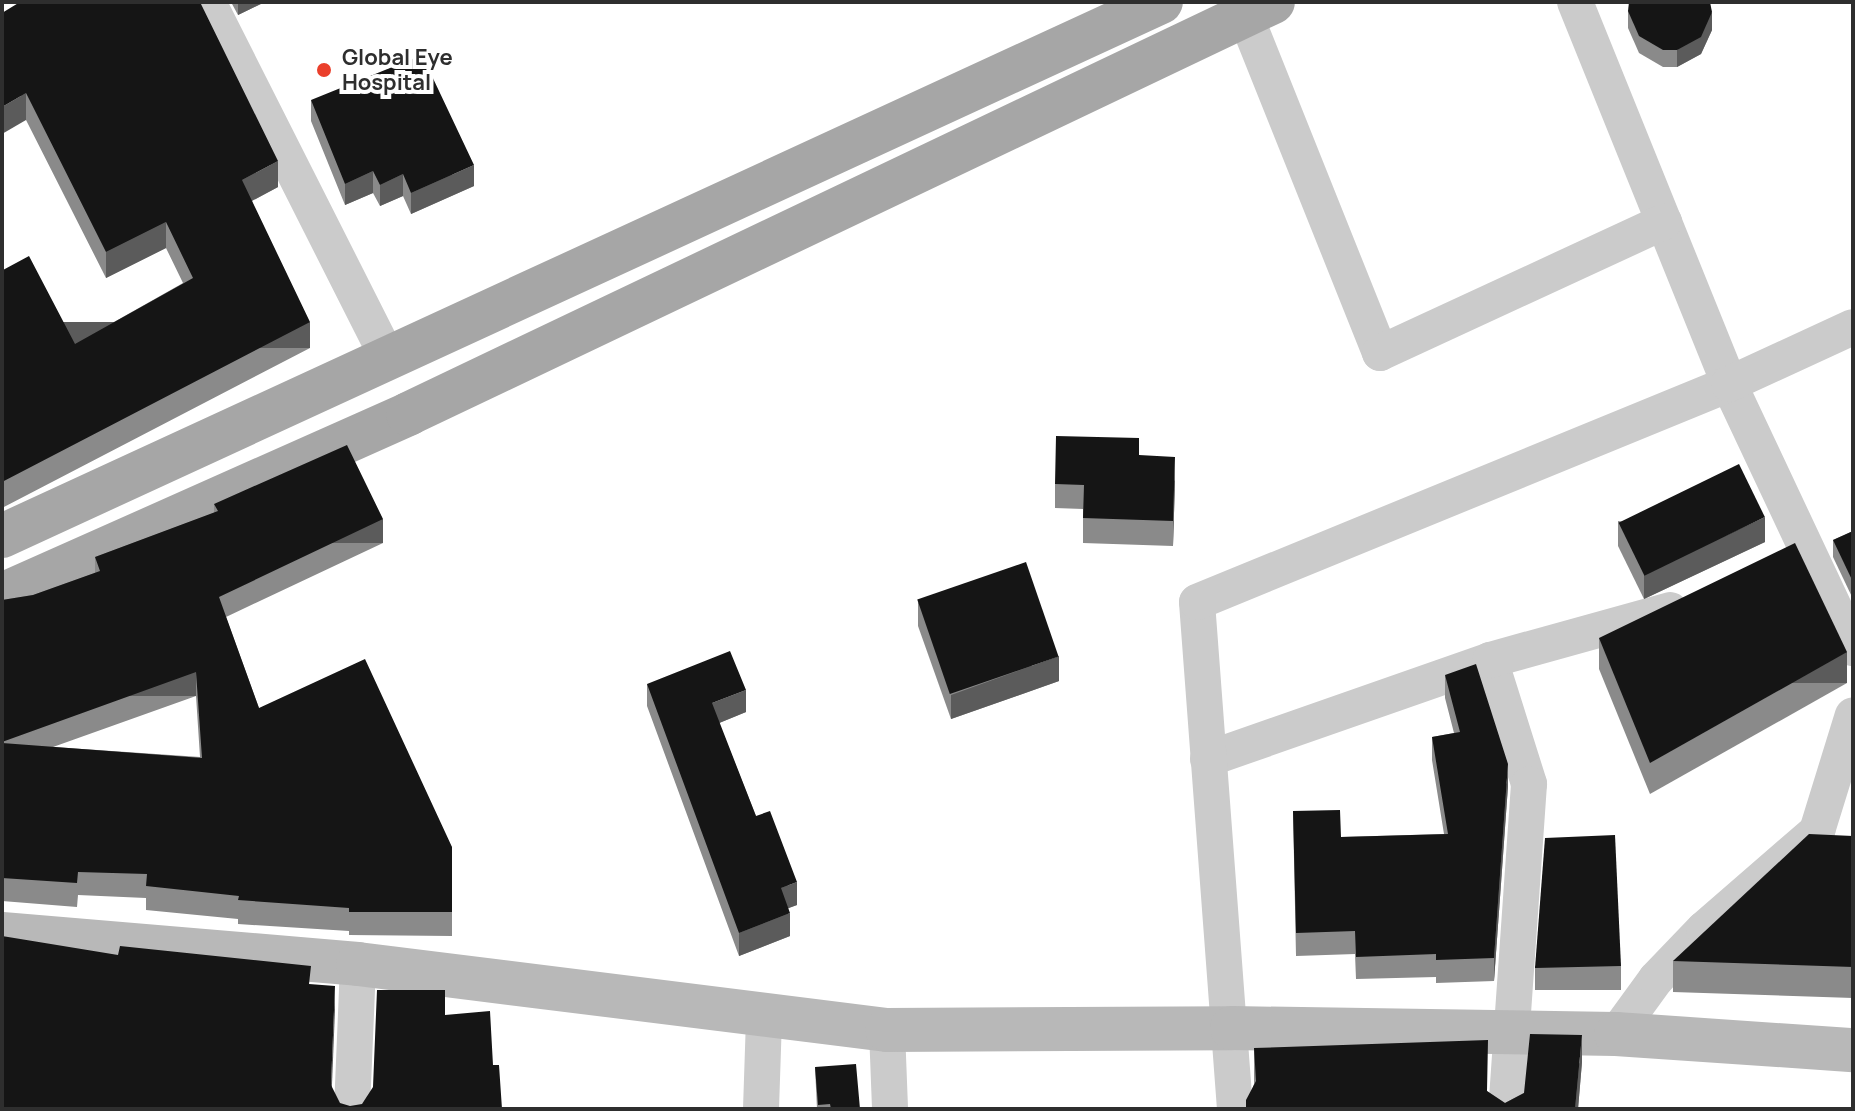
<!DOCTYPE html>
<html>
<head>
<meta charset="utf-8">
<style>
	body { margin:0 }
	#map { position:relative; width:1855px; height:1111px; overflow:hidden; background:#fff; font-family:Manrope,sans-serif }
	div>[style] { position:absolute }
	.street>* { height:36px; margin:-18px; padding:0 18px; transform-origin:18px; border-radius:18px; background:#cbcbcb }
	.secondary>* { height:44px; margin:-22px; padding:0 22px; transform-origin:22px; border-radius:22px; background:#b8b8b8 }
	.primary>* { height:44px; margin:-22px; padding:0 22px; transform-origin:22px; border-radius:22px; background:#a6a6a6 }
	.wall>* { inset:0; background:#8a8a8a; transform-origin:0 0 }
	.shaded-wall>* { inset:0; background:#5b5b5b; transform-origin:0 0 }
	.building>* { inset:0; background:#151515; transform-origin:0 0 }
	.dots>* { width:22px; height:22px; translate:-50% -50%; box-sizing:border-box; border:4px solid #fff; border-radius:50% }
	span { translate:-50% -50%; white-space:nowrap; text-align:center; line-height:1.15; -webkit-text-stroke:8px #fff; paint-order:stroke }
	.poi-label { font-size:22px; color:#2e2e2e; font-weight:700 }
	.left { translate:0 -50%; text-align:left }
	.frame { position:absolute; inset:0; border:4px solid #2e2e2e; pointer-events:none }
</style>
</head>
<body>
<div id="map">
	<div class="street">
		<i style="left:208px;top:2px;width:402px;rotate:63.2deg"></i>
		<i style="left:1575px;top:2px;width:412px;rotate:68deg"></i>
		<i style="left:1729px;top:384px;width:292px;rotate:64.8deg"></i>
		<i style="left:1245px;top:15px;width:364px;rotate:68.2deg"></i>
		<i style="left:1380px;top:353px;width:313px;rotate:-24.8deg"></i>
		<i style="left:1490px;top:660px;width:130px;rotate:72.5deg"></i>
		<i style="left:1529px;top:784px;width:326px;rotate:94deg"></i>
		<i style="left:1208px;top:759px;width:299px;rotate:-19.3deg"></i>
		<i style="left:1490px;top:660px;width:187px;rotate:-15.5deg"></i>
		<i style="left:887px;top:1030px;width:79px;rotate:87.8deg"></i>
		<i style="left:1616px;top:1034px;width:68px;rotate:-54deg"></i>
		<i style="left:1656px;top:979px;width:69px;rotate:-46.2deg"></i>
		<i style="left:1704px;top:929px;width:150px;rotate:-40.9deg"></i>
		<i style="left:1817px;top:831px;width:121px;rotate:-72.8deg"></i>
		<i style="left:352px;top:1109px;width:145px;rotate:-87.6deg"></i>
		<i style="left:761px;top:1109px;width:90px;rotate:-88.1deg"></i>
		<i style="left:1235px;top:1109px;width:508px;rotate:-94.29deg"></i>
		<i style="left:1197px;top:602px;width:575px;rotate:-22.28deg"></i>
		<i style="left:1729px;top:384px;width:136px;rotate:-24.7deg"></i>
	</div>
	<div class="secondary">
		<i style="left:2px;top:934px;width:357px;rotate:4.8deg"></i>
		<i style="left:358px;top:964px;width:533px;rotate:7.11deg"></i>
		<i style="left:887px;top:1030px;width:345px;rotate:-0.3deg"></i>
		<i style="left:1232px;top:1028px;width:384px;rotate:0.9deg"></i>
		<i style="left:1616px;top:1034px;width:238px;rotate:3.9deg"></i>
	</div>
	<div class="primary">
		<i style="left:2px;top:536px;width:1276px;rotate:-24.74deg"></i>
		<i style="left:2px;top:595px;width:445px;rotate:-24deg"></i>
		<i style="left:408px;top:414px;width:958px;rotate:-25.47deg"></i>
	</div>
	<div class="wall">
		<i style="clip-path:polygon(231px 2px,265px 2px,238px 15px)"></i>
		<i style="clip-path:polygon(1628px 11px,1712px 30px,1701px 54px,1677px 67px,1663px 67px,1639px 53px,1628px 28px)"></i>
		<i style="clip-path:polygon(2px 13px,278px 187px,252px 201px,310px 348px,2px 508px,3px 270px,75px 344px,183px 283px,166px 248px,106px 278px,26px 120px)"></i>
		<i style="clip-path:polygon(311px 100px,474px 186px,411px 214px,403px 196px,380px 206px,373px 193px,345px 205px,311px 121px)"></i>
		<i style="clip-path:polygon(1139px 455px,1175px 481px,1173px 546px,1083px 543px,1083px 509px,1055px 508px,1055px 484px)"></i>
		<i style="clip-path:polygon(evenodd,214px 504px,383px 543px,226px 617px,259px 708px,452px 847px,452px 936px,349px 935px,349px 931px,238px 924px,238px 919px,146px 910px,146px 898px,78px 895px,77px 907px,2px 901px,2px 600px,33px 595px,95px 573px,95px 557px,214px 513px,214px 504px,196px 696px,200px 757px,53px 747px,196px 696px)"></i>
		<i style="clip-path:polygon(1618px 521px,1765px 542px,1644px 599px,1618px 546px)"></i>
		<i style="clip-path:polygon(1853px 531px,1853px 599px,1833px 557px,1833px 540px)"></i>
		<i style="clip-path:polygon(918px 602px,1059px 681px,951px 719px,918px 626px)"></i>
		<i style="clip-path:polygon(1599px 638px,1847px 683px,1650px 794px,1599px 669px)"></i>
		<i style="clip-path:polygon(1445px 675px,1508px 786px,1494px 981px,1436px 983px,1436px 977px,1356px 979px,1355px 954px,1296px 956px,1293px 811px,1341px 837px,1444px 834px,1432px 760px,1432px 737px,1454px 733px,1445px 698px)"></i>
		<i style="clip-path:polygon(647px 684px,746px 712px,719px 723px,756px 816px,797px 905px,788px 908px,790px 936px,739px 956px,647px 706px)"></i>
		<i style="clip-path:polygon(1853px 836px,1853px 998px,1673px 992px,1673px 961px)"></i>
		<i style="left:1621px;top:966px;width:24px;height:86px;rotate:90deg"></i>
		<i style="clip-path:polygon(1254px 1048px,1487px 1091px,1505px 1103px,1582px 1062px,1578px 1109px,1246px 1109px,1254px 1084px)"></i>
		<i style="clip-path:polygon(815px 1067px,860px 1109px,817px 1109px)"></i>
	</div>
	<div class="shaded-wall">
		<i style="clip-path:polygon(238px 2px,265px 2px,238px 15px)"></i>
		<i style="clip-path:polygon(1712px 12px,1712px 30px,1701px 54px,1677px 67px,1677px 50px)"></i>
		<i style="clip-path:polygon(26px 93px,26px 120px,2px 134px,2px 107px)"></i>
		<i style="clip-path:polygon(278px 161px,278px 187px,242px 206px,242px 180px)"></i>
		<i style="clip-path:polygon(474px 165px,474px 186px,411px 214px,411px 193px)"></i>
		<i style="clip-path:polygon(373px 171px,373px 193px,345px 205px,345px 184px)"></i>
		<i style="clip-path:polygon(403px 174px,403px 196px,380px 206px,380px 185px)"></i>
		<i style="clip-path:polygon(166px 222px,166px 248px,106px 278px,106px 252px)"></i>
		<i style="left:310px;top:322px;width:26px;height:347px;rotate:90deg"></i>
		<i style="clip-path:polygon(1175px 457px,1175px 481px,1173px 546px,1173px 521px)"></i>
		<i style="clip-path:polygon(1765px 517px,1765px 542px,1644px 599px,1644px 574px)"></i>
		<i style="left:383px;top:519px;width:24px;height:182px;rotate:90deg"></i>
		<i style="left:1847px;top:652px;width:31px;height:226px;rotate:90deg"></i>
		<i style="clip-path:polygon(1059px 656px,1059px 681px,951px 719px,951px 695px)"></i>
		<i style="left:196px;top:672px;width:24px;height:206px;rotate:90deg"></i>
		<i style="clip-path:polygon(746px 690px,746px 712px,712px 726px,712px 703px)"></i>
		<i style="clip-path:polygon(1508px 764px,1508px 786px,1494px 981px,1494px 958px)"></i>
		<i style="clip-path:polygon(797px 882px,797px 905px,781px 911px,781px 888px)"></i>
		<i style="clip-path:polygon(790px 913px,790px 936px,739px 956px,739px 933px)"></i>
		<i style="clip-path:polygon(335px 986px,335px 1010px,331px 1109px,331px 1085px)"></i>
		<i style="clip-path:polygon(1582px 1035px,1582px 1062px,1578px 1109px,1575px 1109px)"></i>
	</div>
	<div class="building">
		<i style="clip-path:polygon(20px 2px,200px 2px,278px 161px,242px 180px,310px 322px,2px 482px,2px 267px,3px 270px,29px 256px,75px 344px,193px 278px,166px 222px,106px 252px,26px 93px,2px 107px,2px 13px)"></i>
		<i style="clip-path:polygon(1629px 2px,1710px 2px,1712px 12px,1701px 37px,1677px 50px,1663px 50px,1639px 36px,1628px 11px)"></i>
		<i style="clip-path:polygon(422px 55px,474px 165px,411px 193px,403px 174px,380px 185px,373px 171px,345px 184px,311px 100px)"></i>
		<i style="clip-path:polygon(1056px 436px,1139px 438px,1139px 455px,1175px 457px,1173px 521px,1083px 518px,1084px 485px,1055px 484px)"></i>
		<i style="clip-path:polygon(347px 445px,383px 519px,219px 597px,259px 708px,365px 659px,452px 847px,452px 912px,349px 912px,349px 908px,238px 900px,239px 896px,146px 886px,147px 874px,78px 872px,77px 883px,2px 878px,2px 743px,202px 758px,196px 672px,2px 742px,2px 600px,33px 595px,100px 571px,95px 557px,218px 511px,214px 504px)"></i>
		<i style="left:1739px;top:464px;width:59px;height:134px;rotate:64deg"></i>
		<i style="clip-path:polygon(1853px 531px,1853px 582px,1833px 540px)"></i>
		<i style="clip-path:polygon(1795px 543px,1847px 652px,1650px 763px,1599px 638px)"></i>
		<i style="left:1026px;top:562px;width:100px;height:115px;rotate:71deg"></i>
		<i style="clip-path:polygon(730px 651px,746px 690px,712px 703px,756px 816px,770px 811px,797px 882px,781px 888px,790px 913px,739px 933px,647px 684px)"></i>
		<i style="clip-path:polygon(1476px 664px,1508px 764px,1494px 958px,1436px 960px,1436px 954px,1356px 957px,1355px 931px,1296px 933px,1293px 811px,1340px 810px,1341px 837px,1448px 834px,1432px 737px,1460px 732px,1445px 675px)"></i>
		<i style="clip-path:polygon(1809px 834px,1853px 836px,1853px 967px,1673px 961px)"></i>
		<i style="clip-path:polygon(1615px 835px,1621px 966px,1535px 968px,1545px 838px)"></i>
		<i style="clip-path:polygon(2px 936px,118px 955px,120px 946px,311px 966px,309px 984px,335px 986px,331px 1085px,340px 1103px,350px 1106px,362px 1104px,373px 1087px,377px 990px,445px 990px,445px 1015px,490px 1011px,493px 1065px,499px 1065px,502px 1109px,2px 1109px)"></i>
		<i style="clip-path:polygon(1530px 1034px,1582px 1035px,1575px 1109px,1246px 1109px,1246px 1100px,1256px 1081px,1254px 1048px,1488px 1040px,1487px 1091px,1505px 1103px,1524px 1093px)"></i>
		<i style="clip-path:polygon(856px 1064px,860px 1109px,831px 1109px,830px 1104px,818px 1105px,815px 1067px)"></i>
	</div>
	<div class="dots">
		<i style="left:324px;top:70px;background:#ea3f2b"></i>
	</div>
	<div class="poi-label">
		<span class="left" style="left:342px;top:70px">Global Eye<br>Hospital</span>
	</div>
	<div class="frame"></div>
</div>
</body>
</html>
